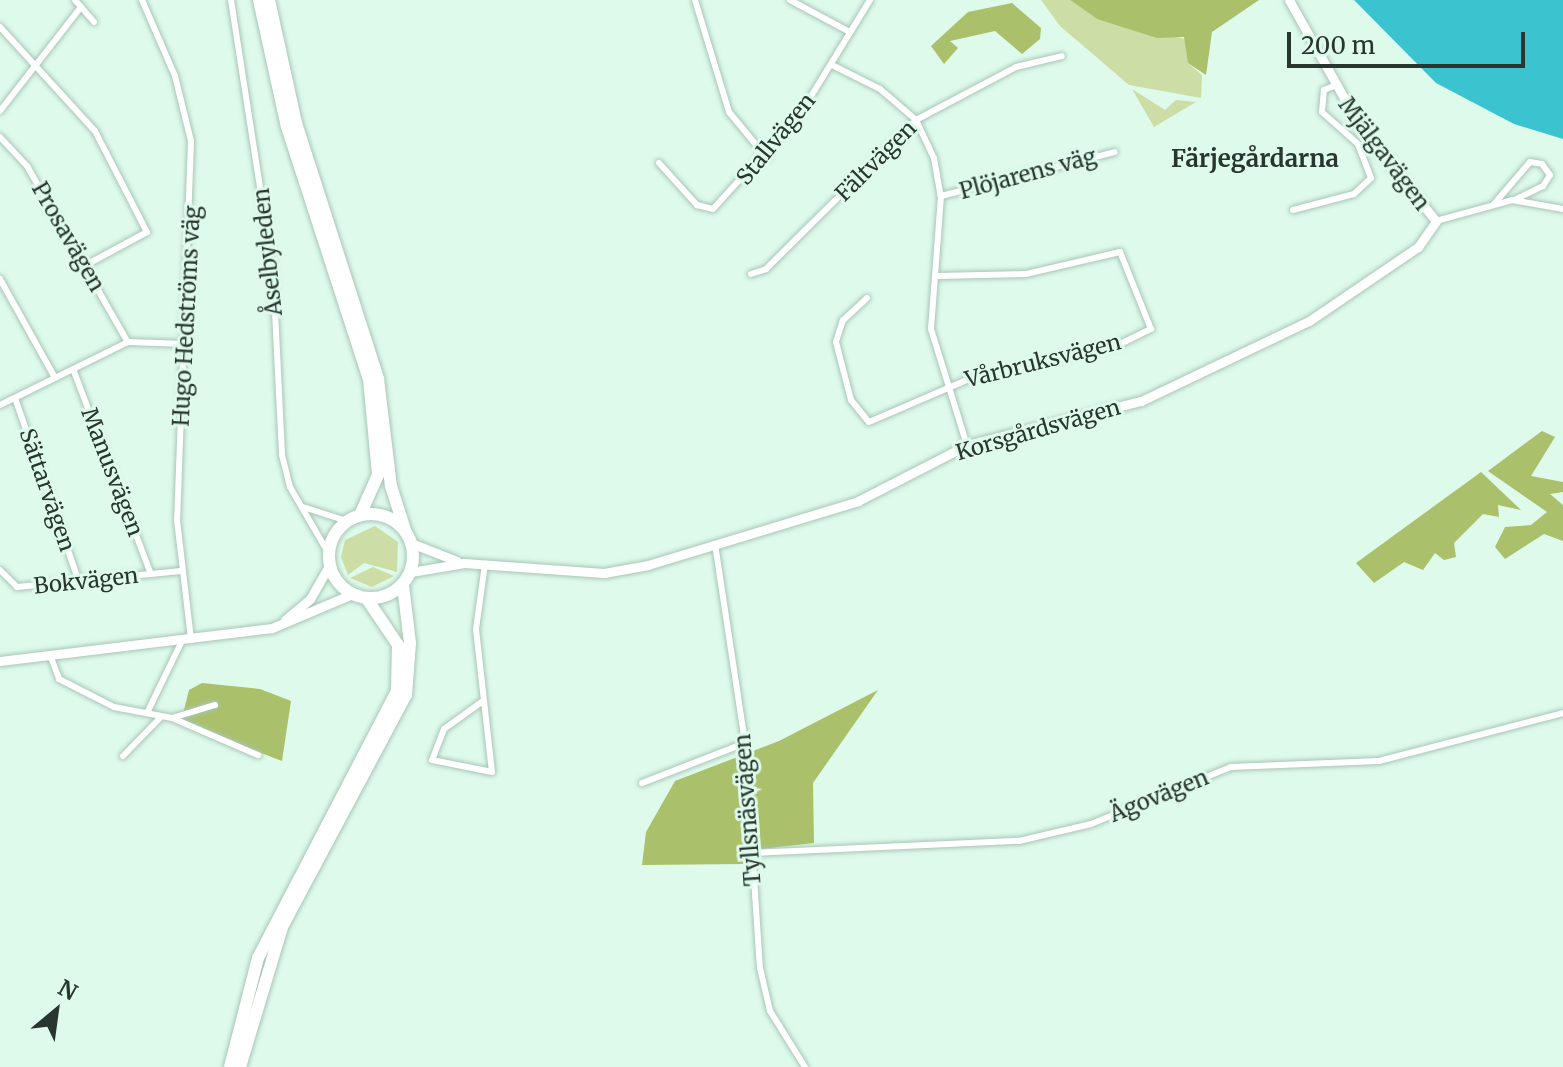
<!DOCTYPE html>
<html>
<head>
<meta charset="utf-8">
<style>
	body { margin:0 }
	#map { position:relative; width:1563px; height:1067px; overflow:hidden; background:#ddfaeb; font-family:Merriweather,serif }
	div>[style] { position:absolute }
	.green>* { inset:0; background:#cddda6 }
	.forest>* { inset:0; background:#aac06a }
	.water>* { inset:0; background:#3bc4d0 }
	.roads { filter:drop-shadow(0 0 2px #a9c5b6) drop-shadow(0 0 2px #a9c5b6) }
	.street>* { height:6px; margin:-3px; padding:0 3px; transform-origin:3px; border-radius:3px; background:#fff }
	.secondary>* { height:9px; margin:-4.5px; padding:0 4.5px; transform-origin:4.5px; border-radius:4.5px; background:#fff }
	.highway>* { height:12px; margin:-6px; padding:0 6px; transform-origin:6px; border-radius:6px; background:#fff }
	.highway>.ring { margin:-6px; padding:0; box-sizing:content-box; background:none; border:12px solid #fff; border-radius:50% }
	span { translate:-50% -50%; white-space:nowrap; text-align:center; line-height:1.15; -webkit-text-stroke:6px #ddfaeb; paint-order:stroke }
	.street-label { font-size:22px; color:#29352f }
	.neighbourhood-label { font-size:24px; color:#29352f; font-weight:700 }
	.north { position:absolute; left:16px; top:971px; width:80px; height:80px; -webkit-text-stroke:6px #ddfaeb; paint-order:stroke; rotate:29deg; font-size:22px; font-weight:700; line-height:32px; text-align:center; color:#29352f }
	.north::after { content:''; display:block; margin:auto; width:28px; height:36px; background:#29352f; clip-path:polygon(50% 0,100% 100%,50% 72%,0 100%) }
	.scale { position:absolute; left:1287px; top:32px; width:238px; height:36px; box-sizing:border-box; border:4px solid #29352f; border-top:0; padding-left:10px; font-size:24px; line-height:28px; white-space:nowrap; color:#29352f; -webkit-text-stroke:6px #ddfaeb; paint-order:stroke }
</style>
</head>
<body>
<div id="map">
	<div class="green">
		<i style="clip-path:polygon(1041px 0,1070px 0,1097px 19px,1189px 40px,1188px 63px,1202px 75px,1201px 98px,1129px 85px,1060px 26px)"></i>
		<i style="clip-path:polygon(1132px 89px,1165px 110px,1176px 100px,1196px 102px,1154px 127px)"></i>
		<i style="clip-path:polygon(375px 526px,398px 542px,397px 572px,364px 563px,348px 575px,341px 557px,345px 540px)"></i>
		<i style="clip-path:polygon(373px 567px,394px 576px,372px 587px,350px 578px)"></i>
	</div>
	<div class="forest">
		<i style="clip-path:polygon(1070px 0,1259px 0,1212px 32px,1206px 75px,1188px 63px,1184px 37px,1157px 38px,1097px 19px)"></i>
		<i style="clip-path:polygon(1012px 3px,1041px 28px,1040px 39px,1022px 54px,995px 31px,950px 41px,958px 48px,944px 64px,931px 46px,968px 12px)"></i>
		<i style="clip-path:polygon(1542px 431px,1555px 437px,1531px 476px,1563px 482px,1563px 492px,1550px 494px,1563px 505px,1563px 541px,1544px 534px,1505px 559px,1495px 547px,1505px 527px,1531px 525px,1547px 512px,1488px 471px)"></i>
		<i style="clip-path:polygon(1481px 472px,1521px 510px,1498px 505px,1499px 517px,1483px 514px,1454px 543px,1456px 557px,1444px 560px,1435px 553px,1423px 570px,1404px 562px,1374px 583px,1356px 563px)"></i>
		<i style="clip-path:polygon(202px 683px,260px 689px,291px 701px,282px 761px,181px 722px,189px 690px)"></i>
		<i style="clip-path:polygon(878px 690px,813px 783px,814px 843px,761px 849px,743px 864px,642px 865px,646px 832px,675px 781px,779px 741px)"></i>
	</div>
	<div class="water">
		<i style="clip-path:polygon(1354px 0,1563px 0,1563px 139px,1514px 124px,1436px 83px)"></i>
	</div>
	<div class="roads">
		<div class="street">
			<i style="left:75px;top:0;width:29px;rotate:49deg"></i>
			<i style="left:142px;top:0;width:83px;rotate:66.5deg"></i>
			<i style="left:175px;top:76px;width:67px;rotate:76.2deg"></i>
			<i style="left:191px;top:141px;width:379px;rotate:92.1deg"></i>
			<i style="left:177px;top:520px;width:121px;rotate:83.3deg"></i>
			<i style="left:231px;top:0;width:273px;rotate:81.2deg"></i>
			<i style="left:273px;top:270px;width:185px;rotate:87.2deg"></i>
			<i style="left:282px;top:455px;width:33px;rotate:76deg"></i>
			<i style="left:290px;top:487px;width:78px;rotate:59.8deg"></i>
			<i style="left:695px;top:0;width:117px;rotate:73.1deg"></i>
			<i style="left:729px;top:112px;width:60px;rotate:50.4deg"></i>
			<i style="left:790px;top:0;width:68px;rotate:28.1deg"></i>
			<i style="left:0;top:27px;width:141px;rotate:47.6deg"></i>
			<i style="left:95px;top:131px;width:114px;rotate:62.8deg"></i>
			<i style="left:147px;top:232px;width:72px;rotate:151.6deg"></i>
			<i style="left:832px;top:65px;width:54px;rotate:26.6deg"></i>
			<i style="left:880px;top:89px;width:48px;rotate:40.7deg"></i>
			<i style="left:916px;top:120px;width:42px;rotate:64.7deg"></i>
			<i style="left:934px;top:158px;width:39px;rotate:80deg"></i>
			<i style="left:941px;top:196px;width:133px;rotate:94.3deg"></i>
			<i style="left:931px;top:329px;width:121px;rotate:72.8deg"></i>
			<i style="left:0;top:111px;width:132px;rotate:-52.1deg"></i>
			<i style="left:0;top:137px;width:40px;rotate:47deg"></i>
			<i style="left:27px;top:166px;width:203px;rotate:60.2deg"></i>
			<i style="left:659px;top:163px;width:57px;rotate:47.9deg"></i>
			<i style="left:697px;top:205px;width:16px;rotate:14deg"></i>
			<i style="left:713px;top:209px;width:132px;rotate:-47.8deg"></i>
			<i style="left:802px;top:111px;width:130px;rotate:-58.5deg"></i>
			<i style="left:941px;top:196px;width:179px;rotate:-14.2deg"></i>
			<i style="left:1494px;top:204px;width:55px;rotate:-49.4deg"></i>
			<i style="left:1530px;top:162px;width:12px;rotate:9deg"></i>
			<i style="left:1542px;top:164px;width:14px;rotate:54deg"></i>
			<i style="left:1550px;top:175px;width:13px;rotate:122deg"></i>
			<i style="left:1543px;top:186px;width:30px;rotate:154deg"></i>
			<i style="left:1293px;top:210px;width:63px;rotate:-14.7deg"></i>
			<i style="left:1354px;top:194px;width:23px;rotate:-43deg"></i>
			<i style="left:1371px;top:178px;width:36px;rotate:-111deg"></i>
			<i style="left:1358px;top:144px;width:48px;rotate:-138.4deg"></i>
			<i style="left:1322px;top:112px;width:22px;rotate:-85deg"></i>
			<i style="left:1324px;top:90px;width:11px;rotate:-22deg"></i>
			<i style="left:1436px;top:221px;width:79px;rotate:-15.4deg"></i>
			<i style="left:1512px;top:200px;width:52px;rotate:10deg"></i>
			<i style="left:751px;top:274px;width:16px;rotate:-18deg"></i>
			<i style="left:766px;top:269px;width:211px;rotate:-44.8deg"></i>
			<i style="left:916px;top:120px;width:113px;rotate:-27.9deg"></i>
			<i style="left:1016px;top:67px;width:47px;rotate:-13.4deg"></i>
			<i style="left:0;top:279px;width:113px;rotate:60.9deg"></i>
			<i style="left:867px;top:298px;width:33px;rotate:137deg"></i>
			<i style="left:843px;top:320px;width:23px;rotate:108deg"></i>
			<i style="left:836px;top:342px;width:60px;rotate:75.5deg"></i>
			<i style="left:851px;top:400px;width:28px;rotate:51deg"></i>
			<i style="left:869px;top:422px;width:109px;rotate:-23.3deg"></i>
			<i style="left:969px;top:379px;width:153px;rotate:-12.9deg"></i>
			<i style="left:1118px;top:345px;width:37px;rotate:-26deg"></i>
			<i style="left:1151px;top:329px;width:83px;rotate:-111.9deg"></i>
			<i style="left:1120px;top:252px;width:97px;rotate:166.8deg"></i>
			<i style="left:1026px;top:274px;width:88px;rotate:178.7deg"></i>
			<i style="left:73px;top:369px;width:219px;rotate:69.2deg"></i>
			<i style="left:15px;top:398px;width:195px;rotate:70.8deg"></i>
			<i style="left:0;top:405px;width:143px;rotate:-26.2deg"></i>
			<i style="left:128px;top:342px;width:58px;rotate:2deg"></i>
			<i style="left:303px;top:507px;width:46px;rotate:17.7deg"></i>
			<i style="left:715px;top:544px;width:201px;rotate:81.4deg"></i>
			<i style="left:745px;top:743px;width:225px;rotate:86.2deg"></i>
			<i style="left:760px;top:968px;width:44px;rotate:76.9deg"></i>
			<i style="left:770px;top:1011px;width:66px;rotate:58deg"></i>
			<i style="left:0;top:570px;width:24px;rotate:45deg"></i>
			<i style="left:17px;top:587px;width:165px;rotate:-5.6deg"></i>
			<i style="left:50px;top:655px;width:26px;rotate:69deg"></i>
			<i style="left:59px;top:679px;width:62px;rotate:27deg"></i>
			<i style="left:114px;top:707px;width:59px;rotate:10.7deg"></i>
			<i style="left:172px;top:718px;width:45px;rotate:-16.8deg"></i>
			<i style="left:483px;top:701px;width:48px;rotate:144.3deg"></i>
			<i style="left:444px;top:729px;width:33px;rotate:111deg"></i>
			<i style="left:432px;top:760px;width:61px;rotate:11.3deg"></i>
			<i style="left:492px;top:772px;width:144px;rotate:-96.4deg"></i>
			<i style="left:476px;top:629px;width:66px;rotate:-82.1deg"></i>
			<i style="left:147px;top:713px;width:80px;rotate:-64.1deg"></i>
			<i style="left:172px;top:718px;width:94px;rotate:23.3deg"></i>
			<i style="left:123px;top:756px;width:53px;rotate:-45.8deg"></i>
			<i style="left:642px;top:783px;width:110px;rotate:-21.2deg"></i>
			<i style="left:751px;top:853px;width:268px;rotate:-2.6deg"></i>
			<i style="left:1019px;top:841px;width:74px;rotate:-13.3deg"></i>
			<i style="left:1091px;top:824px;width:151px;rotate:-22.2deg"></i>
			<i style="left:1231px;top:767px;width:148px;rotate:-2.3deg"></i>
			<i style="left:1379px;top:761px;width:190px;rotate:-14.6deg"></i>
		</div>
		<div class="secondary">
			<i style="left:411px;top:543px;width:49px;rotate:21.4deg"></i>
			<i style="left:411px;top:572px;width:54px;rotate:-9.6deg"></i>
			<i style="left:464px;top:563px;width:140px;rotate:4.1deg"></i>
			<i style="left:604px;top:573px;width:45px;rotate:-10.3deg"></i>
			<i style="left:648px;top:565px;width:220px;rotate:-16.9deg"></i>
			<i style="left:858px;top:501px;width:123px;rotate:-27.2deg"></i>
			<i style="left:967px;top:445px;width:179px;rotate:-14.2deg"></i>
			<i style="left:1141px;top:401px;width:186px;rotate:-25.5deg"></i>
			<i style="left:1309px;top:321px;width:132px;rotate:-34.2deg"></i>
			<i style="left:1418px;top:247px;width:32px;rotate:-55deg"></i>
			<i style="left:1436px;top:221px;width:117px;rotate:-129.1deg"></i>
			<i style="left:1362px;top:130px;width:149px;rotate:-119.3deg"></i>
			<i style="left:285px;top:620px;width:33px;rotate:-40deg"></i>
			<i style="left:310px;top:599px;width:40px;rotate:-60.3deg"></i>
			<i style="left:0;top:661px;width:274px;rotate:-6.9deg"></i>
			<i style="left:272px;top:628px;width:87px;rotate:-23deg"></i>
		</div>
		<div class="highway">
			<i style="left:259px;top:0;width:130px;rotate:77.6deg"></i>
			<i style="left:287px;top:127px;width:265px;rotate:72deg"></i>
			<i style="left:369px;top:379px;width:96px;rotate:84.6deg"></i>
			<i style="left:378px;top:475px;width:44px;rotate:114.2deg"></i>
			<i style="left:269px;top:0;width:126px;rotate:77.6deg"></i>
			<i style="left:296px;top:123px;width:269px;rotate:72.2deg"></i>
			<i style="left:378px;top:379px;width:108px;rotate:83.1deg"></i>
			<i style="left:391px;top:486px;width:46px;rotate:72.3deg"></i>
			<i class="ring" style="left:329px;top:514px;width:72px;height:72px"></i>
			<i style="left:230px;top:1067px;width:113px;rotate:-75.6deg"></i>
			<i style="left:258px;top:958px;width:301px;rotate:-62.5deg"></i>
			<i style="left:397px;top:691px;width:46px;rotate:-88.8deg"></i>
			<i style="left:398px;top:645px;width:55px;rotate:-124deg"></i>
			<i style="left:240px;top:1067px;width:146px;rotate:-73.3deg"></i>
			<i style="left:282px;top:927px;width:263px;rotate:-61.9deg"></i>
			<i style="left:406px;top:695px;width:52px;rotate:-85.6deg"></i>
			<i style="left:410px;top:643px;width:58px;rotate:-96.9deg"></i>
		</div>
	</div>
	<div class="street-label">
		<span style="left:776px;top:139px;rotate:-51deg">Stallvägen</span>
		<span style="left:1384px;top:154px;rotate:53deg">Mjälgavägen</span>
		<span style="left:876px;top:161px;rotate:-45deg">Fältvägen</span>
		<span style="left:1028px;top:174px;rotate:-15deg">Plöjarens väg</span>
		<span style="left:68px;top:237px;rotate:60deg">Prosavägen</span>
		<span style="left:268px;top:252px;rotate:-96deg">Åselbyleden</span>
		<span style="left:187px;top:316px;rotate:-87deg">Hugo Hedströms väg</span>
		<span style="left:1043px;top:361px;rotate:-14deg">Vårbruksvägen</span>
		<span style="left:1038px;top:430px;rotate:-16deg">Korsgårdsvägen</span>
		<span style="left:112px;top:472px;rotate:69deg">Manusvägen</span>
		<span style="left:47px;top:490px;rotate:71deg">Sättarvägen</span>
		<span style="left:86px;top:581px;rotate:-6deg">Bokvägen</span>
		<span style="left:1159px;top:796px;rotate:-22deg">Ägovägen</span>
		<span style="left:748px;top:810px;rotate:-94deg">Tyllsnäsvägen</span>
	</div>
	<div class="neighbourhood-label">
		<span style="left:1255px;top:159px">Färjegårdarna</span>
	</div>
	<div class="north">N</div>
	<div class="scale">200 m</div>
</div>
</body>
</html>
